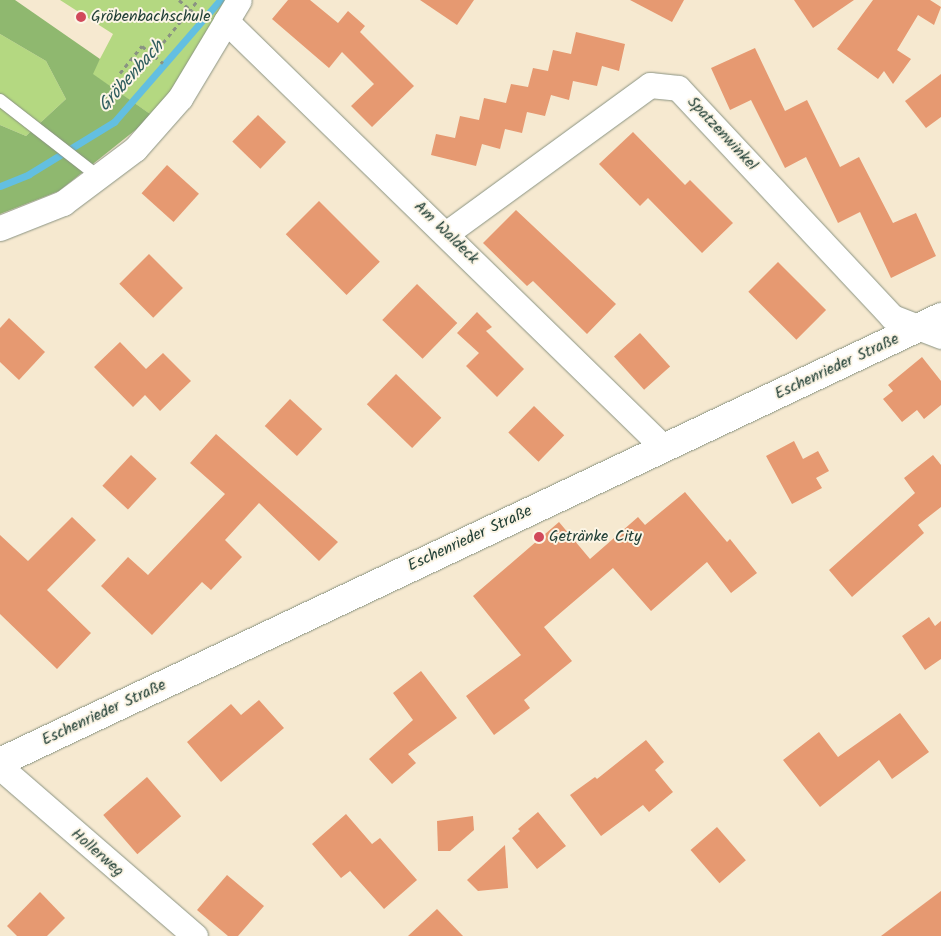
<!DOCTYPE html>
<html>
<head>
<meta charset="utf-8">
<style>
	body { margin:0 }
	#map { position:relative; width:941px; height:936px; overflow:hidden; background:#f6e9d0; font-family:Kalam,sans-serif }
	div>[style] { position:absolute }
	.green>* { inset:0; background:#b4d881 }
	.forest>* { inset:0; background:#8fb86f }
	.stream>* { height:7px; margin:-3.5px; padding:0 3.5px; transform-origin:3.5px; border-radius:3.5px; background:#63bfe1 }
	.building>* { inset:0; background:#e69971; transform-origin:0 0 }
	.path>* { height:3px; margin-top:-1.5px; transform-origin:0; background:repeating-linear-gradient(90deg,#8a9382 0 4px,transparent 0 8px) }
	.roads { filter:drop-shadow(0 0 1px #8a9382) drop-shadow(0 0 1px #8a9382) }
	.service>* { height:12px; margin:-6px; padding:0 6px; transform-origin:6px; border-radius:6px; background:#fff }
	.minor>* { height:25px; margin:-12.5px; padding:0 12.5px; transform-origin:12.5px; border-radius:12.5px; background:#fff }
	.tertiary>* { height:28px; margin:-14px; padding:0 14px; transform-origin:14px; border-radius:14px; background:#fff }
	.dots>* { width:14px; height:14px; translate:-50% -50%; box-sizing:border-box; border:2px solid #fcf5e5; border-radius:50% }
	span { translate:-50% -50%; white-space:nowrap; text-align:center; line-height:1.15; -webkit-text-stroke:4px #fcf5e5; paint-order:stroke }
	.poi-label { font-size:16px; color:#1f3d34 }
	.left { translate:0 -50%; text-align:left }
	.street-label { font-size:16px; color:#1f3d34 }
	.water-label { font-size:18px; color:#305e5f; font-style:italic }
</style>
</head>
<body>
<div id="map">
	<div class="green">
		<i style="clip-path:polygon(60px 0,232px 0,153px 116px,92px 74px,113px 34px)"></i>
		<i style="clip-path:polygon(0 34px,46px 61px,66px 99px,26px 136px,0 125px)"></i>
	</div>
	<div class="forest">
		<i style="clip-path:polygon(0 0,15px 0,100px 59px,93px 74px,153px 116px,59px 191px,0 214px,0 125px,26px 136px,66px 99px,46px 61px,0 34px)"></i>
	</div>
	<div class="stream">
		<i style="left:0;top:186px;width:31px;rotate:-22deg"></i>
		<i style="left:29px;top:174px;width:100px;rotate:-31.5deg"></i>
		<i style="left:114px;top:122px;width:162px;rotate:-49deg"></i>
	</div>
	<div class="building">
		<i style="clip-path:polygon(288px 0,310px 0,338px 23px,348px 11px,365px 26px,360px 32px,414px 86px,372px 127px,351px 106px,374px 84px,342px 52px,329px 68px,272px 19px)"></i>
		<i style="clip-path:polygon(420px 0,474px 0,457px 25px)"></i>
		<i style="clip-path:polygon(630px 0,684px 0,672px 22px)"></i>
		<i style="clip-path:polygon(794px 0,854px 0,813px 28px)"></i>
		<i style="clip-path:polygon(873px 0,930px 0,941px 7px,934px 25px,918px 15px,897px 50px,911px 59px,893px 84px,884px 71px,878px 79px,837px 49px)"></i>
		<i style="clip-path:polygon(576px 32px,625px 44px,619px 71px,602px 66px,597px 86px,573px 81px,569px 100px,551px 95px,545px 116px,527px 112px,522px 133px,505px 129px,500px 149px,482px 144px,476px 166px,431px 155px,436px 134px,455px 138px,460px 116px,479px 120px,484px 98px,506px 103px,511px 84px,528px 87px,533px 68px,548px 71px,553px 50px,571px 54px)"></i>
		<i style="clip-path:polygon(755px 48px,785px 111px,807px 100px,840px 167px,859px 157px,893px 223px,916px 213px,936px 256px,891px 278px,860px 212px,838px 223px,806px 157px,785px 168px,751px 100px,730px 110px,711px 68px)"></i>
		<i style="clip-path:polygon(941px 74px,941px 117px,926px 128px,905px 101px)"></i>
		<i style="left:258px;top:115px;width:39px;height:37px;rotate:44deg"></i>
		<i style="clip-path:polygon(633px 132px,685px 185px,690px 180px,733px 223px,702px 253px,648px 198px,640px 206px,599px 164px)"></i>
		<i style="left:167px;top:165px;width:43px;height:38px;rotate:42deg"></i>
		<i style="left:319px;top:201px;width:86px;height:47px;rotate:45deg"></i>
		<i style="clip-path:polygon(516px 210px,616px 304px,587px 334px,533px 281px,527px 286px,483px 243px)"></i>
		<i style="left:149px;top:254px;width:48px;height:42px;rotate:45deg"></i>
		<i style="left:778px;top:262px;width:68px;height:42px;rotate:45deg"></i>
		<i style="left:417px;top:284px;width:56px;height:50px;rotate:44deg"></i>
		<i style="clip-path:polygon(477px 312px,492px 327px,486px 331px,524px 369px,497px 397px,466px 366px,479px 353px,457px 333px)"></i>
		<i style="clip-path:polygon(9px 318px,45px 352px,19px 380px,0 362px,0 328px)"></i>
		<i style="left:640px;top:333px;width:45px;height:35px;rotate:48deg"></i>
		<i style="clip-path:polygon(120px 342px,146px 369px,163px 353px,191px 381px,160px 411px,145px 395px,133px 407px,94px 367px)"></i>
		<i style="clip-path:polygon(922px 357px,941px 381px,941px 405px,924px 419px,917px 410px,902px 422px,883px 399px,893px 391px,888px 385px)"></i>
		<i style="left:396px;top:374px;width:63px;height:42px;rotate:44deg"></i>
		<i style="left:290px;top:399px;width:44px;height:37px;rotate:43deg"></i>
		<i style="left:534px;top:406px;width:42px;height:37px;rotate:44deg"></i>
		<i style="clip-path:polygon(216px 434px,338px 542px,319px 561px,259px 503px,225px 540px,242px 557px,211px 590px,202px 582px,152px 635px,101px 586px,128px 557px,148px 575px,225px 494px,190px 463px)"></i>
		<i style="clip-path:polygon(794px 441px,803px 459px,818px 451px,829px 471px,816px 478px,822px 488px,792px 504px,766px 456px)"></i>
		<i style="left:131px;top:455px;width:35px;height:42px;rotate:43deg"></i>
		<i style="clip-path:polygon(933px 455px,941px 465px,941px 507px,918px 525px,924px 533px,852px 597px,829px 570px,915px 493px,904px 478px)"></i>
		<i style="clip-path:polygon(685px 492px,727px 542px,730px 539px,757px 573px,731px 593px,707px 562px,651px 611px,613px 568px,544px 627px,572px 661px,524px 700px,530px 708px,494px 735px,466px 696px,521px 655px,473px 596px,559px 522px,590px 559px,638px 517px,645px 525px)"></i>
		<i style="clip-path:polygon(72px 517px,96px 540px,47px 590px,91px 633px,57px 669px,0 614px,0 535px,28px 561px)"></i>
		<i style="clip-path:polygon(929px 617px,935px 626px,941px 621px,941px 659px,925px 670px,902px 636px)"></i>
		<i style="clip-path:polygon(421px 671px,457px 718px,408px 754px,416px 763px,392px 784px,369px 759px,413px 720px,393px 693px)"></i>
		<i style="clip-path:polygon(259px 700px,284px 728px,221px 782px,187px 742px,231px 704px,241px 715px)"></i>
		<i style="clip-path:polygon(900px 713px,929px 752px,892px 779px,879px 760px,820px 807px,783px 760px,819px 732px,838px 757px)"></i>
		<i style="clip-path:polygon(646px 740px,664px 762px,655px 770px,673px 792px,649px 812px,643px 805px,601px 836px,570px 795px,595px 777px,597px 779px)"></i>
		<i style="left:147px;top:777px;width:52px;height:58px;rotate:49deg"></i>
		<i style="clip-path:polygon(538px 812px,566px 846px,537px 869px,512px 838px,520px 831px,518px 829px)"></i>
		<i style="clip-path:polygon(346px 814px,372px 844px,380px 838px,417px 880px,384px 909px,350px 871px,341px 878px,312px 844px)"></i>
		<i style="clip-path:polygon(473px 816px,474px 830px,450px 851px,438px 851px,437px 821px)"></i>
		<i style="left:717px;top:827px;width:44px;height:35px;rotate:49deg"></i>
		<i style="clip-path:polygon(505px 845px,508px 888px,478px 891px,467px 880px)"></i>
		<i style="clip-path:polygon(227px 875px,264px 906px,238px 936px,228px 936px,197px 910px)"></i>
		<i style="clip-path:polygon(941px 891px,941px 936px,881px 936px)"></i>
		<i style="clip-path:polygon(40px 892px,65px 918px,47px 936px,17px 936px,7px 926px)"></i>
		<i style="clip-path:polygon(437px 909px,463px 936px,408px 936px)"></i>
	</div>
	<div class="path">
		<i style="left:179px;top:0;width:30px;rotate:40deg"></i>
		<i style="left:153px;top:55px;width:71px;rotate:-50.7deg"></i>
		<i style="left:120px;top:73px;width:35px;rotate:-51deg"></i>
		<i style="left:142px;top:46px;width:27px;rotate:39deg"></i>
	</div>
	<div class="roads">
		<div class="service">
			<i style="left:0;top:100px;width:125px;rotate:37.9deg"></i>
		</div>
		<div class="minor">
			<i style="left:226px;top:21px;width:610px;rotate:44.27deg"></i>
			<i style="left:0;top:228px;width:68px;rotate:-21.6deg"></i>
			<i style="left:63px;top:203px;width:90px;rotate:-36.9deg"></i>
			<i style="left:135px;top:149px;width:68px;rotate:-48.6deg"></i>
			<i style="left:180px;top:98px;width:114px;rotate:-59deg"></i>
			<i style="left:447px;top:233px;width:251px;rotate:-36.1deg"></i>
			<i style="left:650px;top:85px;width:28px;rotate:6deg"></i>
			<i style="left:678px;top:88px;width:313px;rotate:46.9deg"></i>
			<i style="left:892px;top:317px;width:53px;rotate:21.2deg"></i>
			<i style="left:0;top:767px;width:258px;rotate:40.9deg"></i>
		</div>
		<div class="tertiary">
			<i style="left:0;top:762px;width:1041px;rotate:-25.31deg"></i>
		</div>
	</div>
	<div class="dots">
		<i style="left:81px;top:17px;background:#d1495b"></i>
		<i style="left:539px;top:537px;background:#d1495b"></i>
	</div>
	<div class="poi-label">
		<span class="left" style="left:91px;top:17px">Gröbenbachschule</span>
		<span class="left" style="left:549px;top:537px">Getränke City</span>
	</div>
	<div class="street-label">
		<span style="left:722px;top:134px;rotate:47deg">Spatzenwinkel</span>
		<span style="left:446px;top:233px;rotate:44deg">Am Waldeck</span>
		<span style="left:837px;top:367px;rotate:-25deg">Eschenrieder Straße</span>
		<span style="left:470px;top:539px;rotate:-25deg">Eschenrieder Straße</span>
		<span style="left:104px;top:713px;rotate:-25deg">Eschenrieder Straße</span>
		<span style="left:97px;top:853px;rotate:41deg">Hollerweg</span>
	</div>
	<div class="water-label">
		<span style="left:132px;top:77px;rotate:-48deg">Gröbenbach</span>
	</div>
</div>
</body>
</html>
